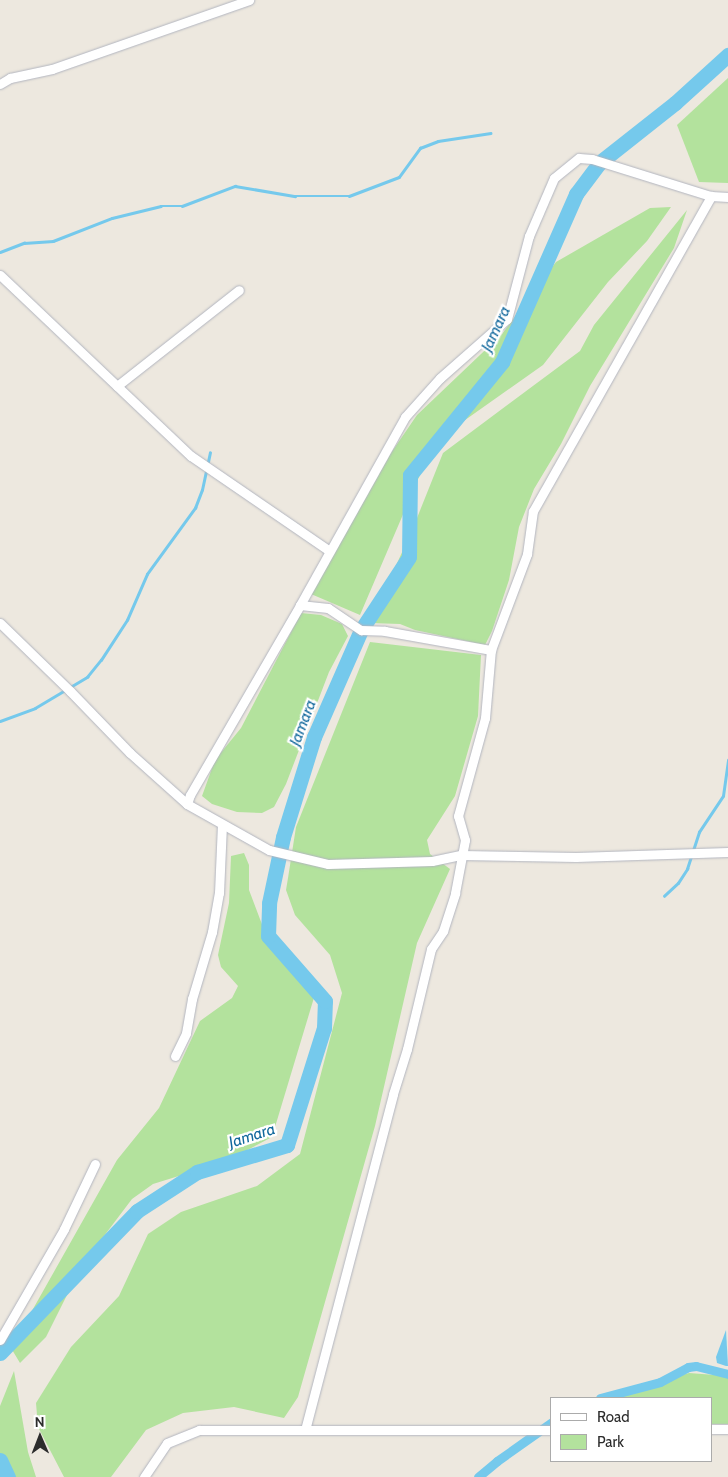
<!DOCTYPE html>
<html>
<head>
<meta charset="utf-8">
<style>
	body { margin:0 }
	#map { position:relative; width:728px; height:1477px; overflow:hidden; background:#ede8df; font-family:Cabin,sans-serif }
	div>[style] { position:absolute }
	.green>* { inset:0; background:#b3e29d }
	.water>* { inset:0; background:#75c9ec }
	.stream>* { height:2.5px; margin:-1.25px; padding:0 1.25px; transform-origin:1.25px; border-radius:1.25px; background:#75c9ec }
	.canal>* { height:9px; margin:-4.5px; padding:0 4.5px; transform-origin:4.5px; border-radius:4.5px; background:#75c9ec }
	.river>* { height:15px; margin:-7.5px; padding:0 7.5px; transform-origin:7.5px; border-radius:7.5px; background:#75c9ec }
	.roads { filter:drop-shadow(0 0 1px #b2b5bf) drop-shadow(0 0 1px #b2b5bf) }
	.street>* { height:9px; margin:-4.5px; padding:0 4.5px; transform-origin:4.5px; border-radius:4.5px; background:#fff }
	span { translate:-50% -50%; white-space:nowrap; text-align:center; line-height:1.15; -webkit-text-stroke:4.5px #fff; paint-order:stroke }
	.water-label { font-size:16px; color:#11689c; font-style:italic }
	.legend { position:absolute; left:550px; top:1397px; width:162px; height:65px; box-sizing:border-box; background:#fff; border:1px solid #ababab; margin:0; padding:6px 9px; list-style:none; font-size:15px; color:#2c2c2c }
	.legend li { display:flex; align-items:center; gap:10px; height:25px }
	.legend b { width:25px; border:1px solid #ababab }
	.north { position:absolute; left:15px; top:1412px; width:50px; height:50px; -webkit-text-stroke:4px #fff; paint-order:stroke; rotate:359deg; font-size:14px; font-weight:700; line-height:20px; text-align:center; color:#2c2c2c }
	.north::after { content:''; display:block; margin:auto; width:18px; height:22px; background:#2c2c2c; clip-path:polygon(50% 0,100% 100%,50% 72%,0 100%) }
</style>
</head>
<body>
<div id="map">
	<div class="green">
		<i style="clip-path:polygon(728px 78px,728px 183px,699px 182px,677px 125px)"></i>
		<i style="clip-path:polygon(671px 207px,647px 241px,608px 282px,543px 365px,434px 442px,360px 615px,311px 594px,391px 453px,417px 415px,502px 334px,556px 262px,650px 208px)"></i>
		<i style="clip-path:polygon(687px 210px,674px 248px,590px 386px,561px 444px,534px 489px,519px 527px,509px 580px,492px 631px,485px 645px,415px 630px,400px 624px,370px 623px,413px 528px,443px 453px,580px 351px,594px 325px)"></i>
		<i style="clip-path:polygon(301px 613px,321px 615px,342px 624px,348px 636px,329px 672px,286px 784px,274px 807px,262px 813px,237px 812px,212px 804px,202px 796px,215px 760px,241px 728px)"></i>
		<i style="clip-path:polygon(370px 642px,481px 655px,478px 716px,455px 796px,427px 840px,430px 854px,450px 869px,417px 943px,375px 1126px,298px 1397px,284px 1418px,234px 1407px,183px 1413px,146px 1430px,111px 1477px,64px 1477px,38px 1427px,36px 1403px,71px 1347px,119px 1296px,148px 1234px,181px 1212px,257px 1186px,300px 1154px,342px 993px,330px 955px,295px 915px,286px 890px,288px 878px,296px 827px)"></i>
		<i style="clip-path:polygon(244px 853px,249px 865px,249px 890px,263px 927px,295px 972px,316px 991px,272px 1137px,227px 1161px,153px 1184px,132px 1199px,82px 1265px,46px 1337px,20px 1363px,11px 1348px,117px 1160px,159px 1108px,200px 1021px,232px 998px,238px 986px,221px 967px,218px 955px,229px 903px,231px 856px)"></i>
		<i style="clip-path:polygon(14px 1371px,28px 1452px,36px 1477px,0 1477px,0 1406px)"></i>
		<i style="clip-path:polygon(689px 1373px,728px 1376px,728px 1424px,712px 1424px,712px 1398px,593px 1398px,629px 1392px)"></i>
	</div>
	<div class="water">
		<i style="clip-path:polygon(726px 1330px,728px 1366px,726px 1366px,717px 1363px,716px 1357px)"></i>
	</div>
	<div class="stream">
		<i style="left:0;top:252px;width:26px;rotate:-21deg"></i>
		<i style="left:24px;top:243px;width:29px;rotate:-4deg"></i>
		<i style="left:53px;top:241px;width:63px;rotate:-21.3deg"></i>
		<i style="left:112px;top:218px;width:50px;rotate:-13.8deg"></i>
		<i style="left:161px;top:206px;width:21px"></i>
		<i style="left:182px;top:206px;width:57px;rotate:-20.7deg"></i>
		<i style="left:235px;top:186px;width:61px;rotate:9.5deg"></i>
		<i style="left:295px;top:196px;width:54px"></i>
		<i style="left:349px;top:196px;width:53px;rotate:-20.8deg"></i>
		<i style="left:399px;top:177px;width:36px;rotate:-54deg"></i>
		<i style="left:420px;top:148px;width:19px;rotate:-21deg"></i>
		<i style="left:438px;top:141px;width:53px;rotate:-8.7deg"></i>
		<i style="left:0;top:721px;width:37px;rotate:-20deg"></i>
		<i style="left:35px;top:708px;width:61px;rotate:-30.8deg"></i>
		<i style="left:87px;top:677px;width:22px;rotate:-51deg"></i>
		<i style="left:101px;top:660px;width:48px;rotate:-57deg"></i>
		<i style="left:127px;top:620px;width:50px;rotate:-66.5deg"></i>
		<i style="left:147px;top:574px;width:82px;rotate:-54deg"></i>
		<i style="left:195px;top:508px;width:19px;rotate:-69deg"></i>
		<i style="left:202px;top:490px;width:38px;rotate:-78deg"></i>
		<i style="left:664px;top:896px;width:19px;rotate:-43deg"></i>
		<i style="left:678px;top:883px;width:17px;rotate:-57deg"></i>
		<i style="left:687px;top:869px;width:39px;rotate:-72deg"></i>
		<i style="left:699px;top:832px;width:43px;rotate:-56.3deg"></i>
		<i style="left:723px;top:796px;width:36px;rotate:-82deg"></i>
	</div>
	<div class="canal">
		<i style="left:600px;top:1398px;width:62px;rotate:-14.9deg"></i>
		<i style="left:660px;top:1382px;width:32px;rotate:-28deg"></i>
		<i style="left:688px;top:1367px;width:8px;rotate:-7deg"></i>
		<i style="left:696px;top:1366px;width:33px;rotate:14deg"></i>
		<i style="left:478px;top:1477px;width:25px;rotate:-40deg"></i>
		<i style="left:497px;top:1461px;width:67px;rotate:-35.3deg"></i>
	</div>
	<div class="river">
		<i style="left:0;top:1353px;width:197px;rotate:-46deg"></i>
		<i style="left:137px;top:1211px;width:72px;rotate:-33deg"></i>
		<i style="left:197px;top:1172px;width:94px;rotate:-16.7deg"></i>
		<i style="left:287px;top:1145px;width:123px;rotate:-72.5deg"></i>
		<i style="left:324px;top:1028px;width:27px;rotate:-88deg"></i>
		<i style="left:325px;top:1001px;width:86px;rotate:-131.2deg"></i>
		<i style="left:268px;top:936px;width:33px;rotate:-88deg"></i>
		<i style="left:269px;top:903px;width:67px;rotate:-78deg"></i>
		<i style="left:283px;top:837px;width:105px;rotate:-72.8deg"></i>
		<i style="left:314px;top:737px;width:117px;rotate:-66.3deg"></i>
		<i style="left:361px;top:630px;width:87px;rotate:-56.7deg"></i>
		<i style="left:409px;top:557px;width:82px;rotate:-89.3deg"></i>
		<i style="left:410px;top:475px;width:146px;rotate:-50.8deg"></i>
		<i style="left:502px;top:362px;width:184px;rotate:-66.2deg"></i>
		<i style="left:576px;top:194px;width:39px;rotate:-53deg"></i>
		<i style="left:599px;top:163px;width:97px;rotate:-38.3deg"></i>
		<i style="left:675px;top:103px;width:72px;rotate:-42.2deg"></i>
		<i style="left:0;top:1460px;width:19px;rotate:65deg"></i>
	</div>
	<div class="roads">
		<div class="street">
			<i style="left:0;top:84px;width:12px;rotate:-31deg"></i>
			<i style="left:10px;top:78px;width:43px;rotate:-12.1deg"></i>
			<i style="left:52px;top:69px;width:209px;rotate:-19.3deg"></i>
			<i style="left:0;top:275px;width:263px;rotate:43.5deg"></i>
			<i style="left:191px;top:456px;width:168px;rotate:34.4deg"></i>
			<i style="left:117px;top:386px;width:155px;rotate:-38.2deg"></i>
			<i style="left:300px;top:605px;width:28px;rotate:6deg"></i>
			<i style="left:328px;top:608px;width:40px;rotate:34deg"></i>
			<i style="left:361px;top:630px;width:24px;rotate:2deg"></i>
			<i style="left:385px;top:631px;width:108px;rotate:10.2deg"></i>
			<i style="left:0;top:623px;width:98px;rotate:44.2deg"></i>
			<i style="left:70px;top:691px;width:86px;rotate:45.9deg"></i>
			<i style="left:130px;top:753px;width:76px;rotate:41.8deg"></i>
			<i style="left:187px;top:804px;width:9px;rotate:-72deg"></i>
			<i style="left:190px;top:795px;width:220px;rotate:-59.9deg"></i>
			<i style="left:300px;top:605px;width:215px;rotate:-60.8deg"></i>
			<i style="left:405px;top:417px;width:52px;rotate:-48.1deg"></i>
			<i style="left:440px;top:378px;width:89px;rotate:-41.4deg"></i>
			<i style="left:507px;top:319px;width:86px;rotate:-75.2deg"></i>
			<i style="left:529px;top:236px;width:63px;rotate:-66.7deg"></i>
			<i style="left:554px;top:178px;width:32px;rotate:-39deg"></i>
			<i style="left:579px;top:158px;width:13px;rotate:4deg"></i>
			<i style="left:592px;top:159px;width:125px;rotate:17.3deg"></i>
			<i style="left:711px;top:196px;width:17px;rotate:3deg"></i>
			<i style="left:187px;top:804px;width:94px;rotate:29.3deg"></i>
			<i style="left:269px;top:850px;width:61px;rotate:13.3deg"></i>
			<i style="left:328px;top:864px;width:104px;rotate:-1.7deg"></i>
			<i style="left:432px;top:861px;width:30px;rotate:-12deg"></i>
			<i style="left:461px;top:855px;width:115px;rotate:1deg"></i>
			<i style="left:576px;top:857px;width:152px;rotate:-1.9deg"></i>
			<i style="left:175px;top:1056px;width:25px;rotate:-64deg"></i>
			<i style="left:186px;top:1033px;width:35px;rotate:-80deg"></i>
			<i style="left:192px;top:999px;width:70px;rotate:-73.4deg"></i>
			<i style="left:212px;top:932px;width:40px;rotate:-80deg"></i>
			<i style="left:219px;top:893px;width:68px;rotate:-87.5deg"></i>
			<i style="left:0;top:1340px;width:128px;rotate:-60deg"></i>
			<i style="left:64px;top:1229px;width:72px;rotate:-64.5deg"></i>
			<i style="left:712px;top:1429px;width:16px"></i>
			<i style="left:305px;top:1430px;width:347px;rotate:-75.3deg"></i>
			<i style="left:393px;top:1094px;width:47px;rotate:-72.7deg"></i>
			<i style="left:407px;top:1049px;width:103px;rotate:-76.5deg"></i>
			<i style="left:431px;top:949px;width:22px;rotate:-56deg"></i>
			<i style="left:443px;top:931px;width:40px;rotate:-72deg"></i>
			<i style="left:455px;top:893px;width:54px;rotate:-79.3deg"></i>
			<i style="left:465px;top:840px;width:25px;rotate:-106deg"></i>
			<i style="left:458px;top:816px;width:102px;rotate:-74.6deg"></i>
			<i style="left:485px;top:718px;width:68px;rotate:-85deg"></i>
			<i style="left:491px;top:650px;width:103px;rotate:-69.4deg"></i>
			<i style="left:527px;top:554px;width:43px;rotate:-82.1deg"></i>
			<i style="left:533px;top:511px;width:362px;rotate:-60.5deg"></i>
			<i style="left:144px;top:1477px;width:41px;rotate:-55.9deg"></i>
			<i style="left:167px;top:1443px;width:35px;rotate:-22deg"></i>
			<i style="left:199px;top:1430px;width:353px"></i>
		</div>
	</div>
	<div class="water-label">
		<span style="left:496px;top:329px;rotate:-65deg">Jamara</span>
		<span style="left:303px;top:723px;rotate:-69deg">Jamara</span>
		<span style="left:252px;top:1136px;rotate:-18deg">Jamara</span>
	</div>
	<ul class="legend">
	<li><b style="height:6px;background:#fff"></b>Road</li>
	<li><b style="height:14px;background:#b3e29d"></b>Park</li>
	</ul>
	<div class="north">N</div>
</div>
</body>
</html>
